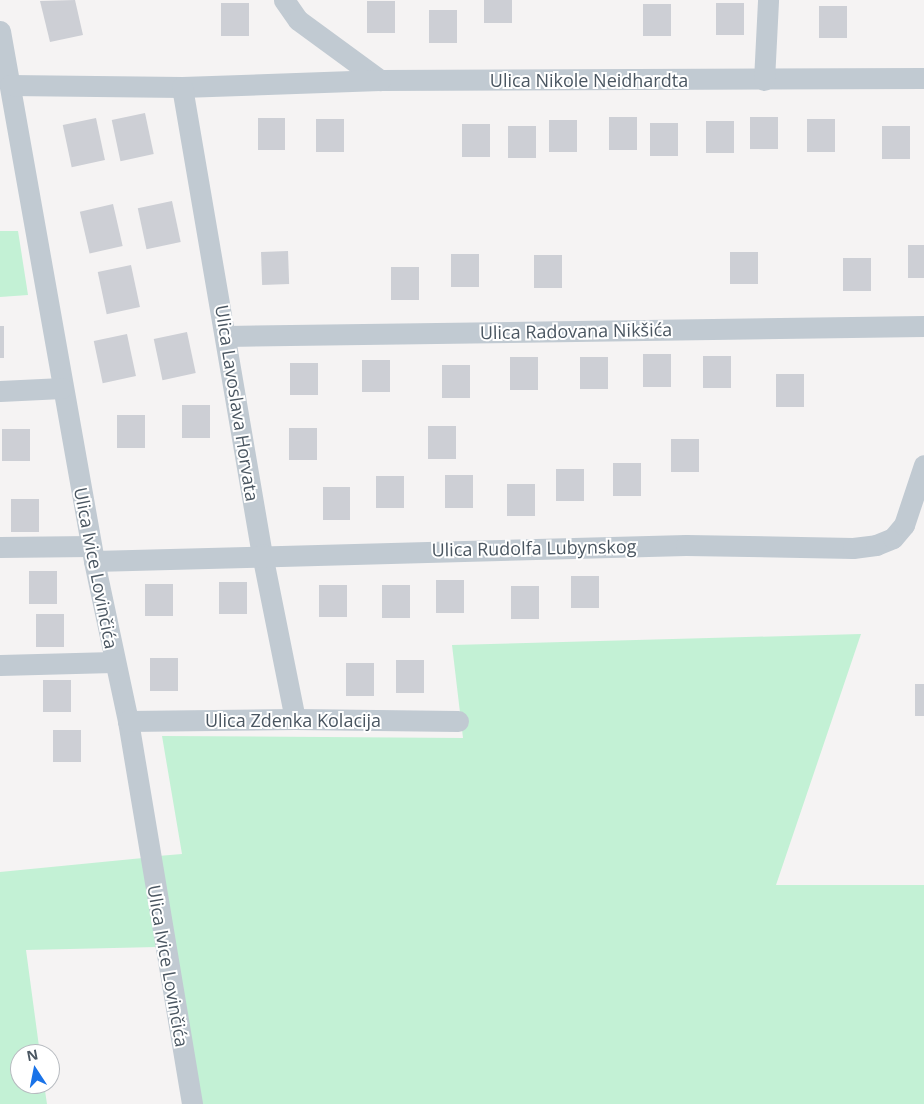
<!DOCTYPE html>
<html>
<head>
<meta charset="utf-8">
<style>
	body { margin:0 }
	#map { position:relative; width:924px; height:1104px; overflow:hidden; background:#f5f3f3; font-family:"Open Sans",sans-serif }
	div>[style] { position:absolute }
	.green>* { inset:0; background:#c3f1d5 }
	.building>* { inset:0; background:#cdcfd5; transform-origin:0 0 }
	.minor>* { height:21px; margin:-10.5px; padding:0 10.5px; transform-origin:10.5px; border-radius:10.5px; background:#c1cad2 }
	span { translate:-50% -50%; white-space:nowrap; text-align:center; line-height:1.15; -webkit-text-stroke:4px #fff; paint-order:stroke }
	.street-label { font-size:18px; color:#4a5661 }
	.north { position:absolute; left:10px; top:1044px; width:50px; height:50px; box-sizing:border-box; background:#fff; border:1px solid #b7bbc0; border-radius:50%; rotate:349deg; font-size:14px; font-weight:700; line-height:20px; text-align:center; color:#4a5661 }
	.north::after { content:''; display:block; margin:auto; width:18px; height:22px; background:#1a73e8; clip-path:polygon(50% 0,100% 100%,50% 72%,0 100%) }
</style>
</head>
<body>
<div id="map">
	<div class="green">
		<i style="clip-path:polygon(0 231px,18px 231px,28px 295px,0 297px)"></i>
		<i style="clip-path:polygon(861px 634px,776px 885px,924px 885px,924px 1104px,199px 1104px,158px 856px,182px 854px,162px 736px,463px 738px,452px 645px)"></i>
		<i style="clip-path:polygon(143px 858px,157px 947px,26px 950px,40px 1054px,20px 1054px,20px 1084px,44px 1084px,47px 1104px,0 1104px,0 872px)"></i>
	</div>
	<div class="building">
		<i style="clip-path:polygon(75px 0,83px 35px,50px 42px,40px 1px)"></i>
		<i style="left:484px;top:0;width:28px;height:23px"></i>
		<i style="left:367px;top:1px;width:28px;height:32px"></i>
		<i style="left:221px;top:3px;width:28px;height:33px"></i>
		<i style="left:716px;top:3px;width:28px;height:32px"></i>
		<i style="left:643px;top:4px;width:28px;height:32px"></i>
		<i style="left:819px;top:6px;width:28px;height:32px"></i>
		<i style="left:457px;top:10px;width:33px;height:28px;rotate:90deg"></i>
		<i style="left:145px;top:113px;width:42px;height:34px;rotate:78deg"></i>
		<i style="left:609px;top:117px;width:28px;height:33px"></i>
		<i style="left:750px;top:117px;width:28px;height:32px"></i>
		<i style="left:96px;top:118px;width:43px;height:34px;rotate:78deg"></i>
		<i style="left:258px;top:118px;width:27px;height:32px"></i>
		<i style="left:316px;top:119px;width:28px;height:33px"></i>
		<i style="left:807px;top:119px;width:28px;height:33px"></i>
		<i style="left:549px;top:120px;width:28px;height:32px"></i>
		<i style="left:706px;top:121px;width:28px;height:32px"></i>
		<i style="left:650px;top:123px;width:28px;height:33px"></i>
		<i style="left:462px;top:124px;width:28px;height:33px"></i>
		<i style="left:508px;top:126px;width:28px;height:32px"></i>
		<i style="left:882px;top:126px;width:28px;height:33px"></i>
		<i style="left:172px;top:201px;width:42px;height:35px;rotate:78deg"></i>
		<i style="left:113px;top:204px;width:43px;height:34px;rotate:77deg"></i>
		<i style="left:908px;top:245px;width:16px;height:33px"></i>
		<i style="left:288px;top:251px;width:33px;height:27px;rotate:88deg"></i>
		<i style="left:730px;top:252px;width:28px;height:32px"></i>
		<i style="left:451px;top:254px;width:28px;height:33px"></i>
		<i style="left:534px;top:255px;width:28px;height:33px"></i>
		<i style="left:843px;top:258px;width:28px;height:33px"></i>
		<i style="left:131px;top:265px;width:43px;height:34px;rotate:78deg"></i>
		<i style="left:391px;top:267px;width:28px;height:33px"></i>
		<i style="left:0;top:326px;width:4px;height:32px"></i>
		<i style="left:187px;top:332px;width:42px;height:34px;rotate:78deg"></i>
		<i style="left:127px;top:334px;width:43px;height:34px;rotate:78deg"></i>
		<i style="left:643px;top:354px;width:28px;height:33px"></i>
		<i style="left:703px;top:356px;width:28px;height:32px"></i>
		<i style="left:510px;top:357px;width:28px;height:33px"></i>
		<i style="left:580px;top:357px;width:28px;height:32px"></i>
		<i style="left:362px;top:360px;width:28px;height:32px"></i>
		<i style="left:290px;top:363px;width:28px;height:32px"></i>
		<i style="left:442px;top:365px;width:28px;height:33px"></i>
		<i style="left:776px;top:374px;width:28px;height:33px"></i>
		<i style="left:182px;top:405px;width:28px;height:33px"></i>
		<i style="left:117px;top:415px;width:28px;height:33px"></i>
		<i style="left:428px;top:426px;width:28px;height:33px"></i>
		<i style="left:289px;top:428px;width:28px;height:32px"></i>
		<i style="left:2px;top:429px;width:28px;height:32px"></i>
		<i style="left:671px;top:439px;width:28px;height:33px"></i>
		<i style="left:613px;top:463px;width:28px;height:33px"></i>
		<i style="left:556px;top:469px;width:28px;height:32px"></i>
		<i style="left:445px;top:475px;width:28px;height:33px"></i>
		<i style="left:376px;top:476px;width:28px;height:32px"></i>
		<i style="left:507px;top:484px;width:28px;height:32px"></i>
		<i style="left:323px;top:487px;width:27px;height:33px"></i>
		<i style="left:11px;top:499px;width:28px;height:33px"></i>
		<i style="left:29px;top:571px;width:28px;height:33px"></i>
		<i style="left:571px;top:576px;width:28px;height:32px"></i>
		<i style="left:436px;top:580px;width:28px;height:33px"></i>
		<i style="left:219px;top:582px;width:28px;height:32px"></i>
		<i style="left:145px;top:584px;width:28px;height:32px"></i>
		<i style="left:319px;top:585px;width:28px;height:32px"></i>
		<i style="left:382px;top:585px;width:28px;height:33px"></i>
		<i style="left:511px;top:586px;width:28px;height:33px"></i>
		<i style="left:64px;top:614px;width:33px;height:28px;rotate:90deg"></i>
		<i style="left:150px;top:658px;width:28px;height:33px"></i>
		<i style="left:396px;top:660px;width:28px;height:33px"></i>
		<i style="left:346px;top:663px;width:28px;height:33px"></i>
		<i style="left:43px;top:680px;width:28px;height:32px"></i>
		<i style="left:915px;top:684px;width:9px;height:32px"></i>
		<i style="left:53px;top:730px;width:28px;height:32px"></i>
	</div>
	<div class="minor">
		<i style="left:284px;top:0;width:24px;rotate:55deg"></i>
		<i style="left:298px;top:20px;width:102px;rotate:36.2deg"></i>
		<i style="left:380px;top:80px;width:544px;rotate:-0.21deg"></i>
		<i style="left:0;top:31px;width:538px;rotate:79.94deg"></i>
		<i style="left:94px;top:561px;width:164px;rotate:78deg"></i>
		<i style="left:128px;top:721px;width:388px;rotate:80.5deg"></i>
		<i style="left:764px;top:80px;width:80px;rotate:-87.1deg"></i>
		<i style="left:10px;top:85px;width:172px;rotate:0.7deg"></i>
		<i style="left:182px;top:87px;width:198px;rotate:-2deg"></i>
		<i style="left:182px;top:87px;width:474px;rotate:80.3deg"></i>
		<i style="left:262px;top:554px;width:168px;rotate:78.7deg"></i>
		<i style="left:227px;top:336px;width:697px;rotate:-0.82deg"></i>
		<i style="left:0;top:391px;width:62px;rotate:-2.8deg"></i>
		<i style="left:0;top:547px;width:91px;rotate:-0.6deg"></i>
		<i style="left:94px;top:561px;width:592px;rotate:-1.55deg"></i>
		<i style="left:686px;top:545px;width:167px;rotate:1deg"></i>
		<i style="left:853px;top:548px;width:23px;rotate:-7deg"></i>
		<i style="left:876px;top:545px;width:18px;rotate:-22deg"></i>
		<i style="left:893px;top:538px;width:17px;rotate:-50deg"></i>
		<i style="left:904px;top:525px;width:63px;rotate:-71.6deg"></i>
		<i style="left:0;top:665px;width:113px;rotate:-1.5deg"></i>
		<i style="left:128px;top:721px;width:167px;rotate:-0.7deg"></i>
		<i style="left:295px;top:719px;width:163px;rotate:0.7deg"></i>
	</div>
	<div class="street-label">
		<span style="left:589px;top:80px">Ulica Nikole Neidhardta</span>
		<span style="left:576px;top:331px;rotate:-1deg">Ulica Radovana Nikšića</span>
		<span style="left:237px;top:403px;rotate:81deg">Ulica Lavoslava Horvata</span>
		<span style="left:534px;top:548px;rotate:-1deg">Ulica Rudolfa Lubynskog</span>
		<span style="left:96px;top:568px;rotate:79deg">Ulica Ivice Lovinčića</span>
		<span style="left:293px;top:720px">Ulica Zdenka Kolacija</span>
		<span style="left:168px;top:966px;rotate:80deg">Ulica Ivice Lovinčića</span>
	</div>
	<div class="north">N</div>
</div>
</body>
</html>
